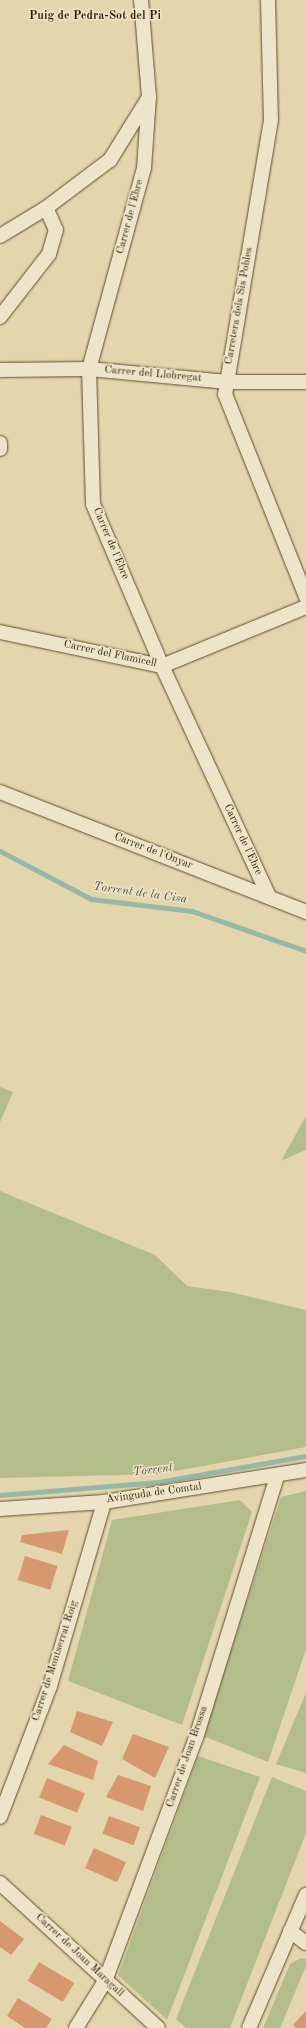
<!DOCTYPE html>
<html>
<head>
<meta charset="utf-8">
<style>
	body { margin:0 }
	#map { position:relative; width:306px; height:2028px; overflow:hidden; background:#e3d5ac; font-family:"Old Standard TT",serif }
	div>[style] { position:absolute }
	.green>* { inset:0; background:#b3bd8a }
	.stream>* { height:5px; margin:-2.5px; padding:0 2.5px; transform-origin:2.5px; border-radius:2.5px; background:#96b9a7 }
	.building>* { inset:0; background:#d79870; transform-origin:0 0 }
	.roads { filter:drop-shadow(0 0 1px #5e4c2d) drop-shadow(0 0 1px #5e4c2d) }
	.minor>* { height:14px; margin:-7px; padding:0 7px; transform-origin:7px; border-radius:7px; background:#ede4c9 }
	span { translate:-50% -50%; white-space:nowrap; text-align:center; line-height:1.15; -webkit-text-stroke:3px #ede4c9; paint-order:stroke }
	.street-label { font-size:11px; color:#311f03 }
	.neighbourhood-label { font-size:12px; color:#311f03; font-weight:700 }
	.water-label { font-size:12px; color:#4f4d34; font-style:italic }
</style>
</head>
<body>
<div id="map">
	<div class="green">
		<i style="clip-path:polygon(0 1087px,13px 1092px,0 1122px)"></i>
		<i style="clip-path:polygon(306px 1116px,306px 1150px,281px 1161px)"></i>
		<i style="clip-path:polygon(0 1191px,155px 1255px,187px 1286px,230px 1292px,306px 1310px,306px 1447px,159px 1474px,0 1478px)"></i>
		<i style="clip-path:polygon(306px 1491px,306px 1649px,268px 1762px,203px 1736px,281px 1497px)"></i>
		<i style="clip-path:polygon(240px 1500px,252px 1512px,182px 1725px,68px 1681px,112px 1520px)"></i>
		<i style="clip-path:polygon(306px 1693px,306px 1773px,276px 1764px)"></i>
		<i style="clip-path:polygon(198px 1756px,260px 1777px,167px 2020px,118px 1975px)"></i>
		<i style="clip-path:polygon(272px 1777px,306px 1791px,306px 1833px,230px 2028px,186px 2028px,176px 2019px)"></i>
		<i style="clip-path:polygon(301px 1958px,306px 1959px,306px 1966px,280px 2028px,263px 2028px,290px 1964px)"></i>
	</div>
	<div class="stream">
		<i style="left:0;top:851px;width:103px;rotate:27.8deg"></i>
		<i style="left:91px;top:899px;width:102px;rotate:6.8deg"></i>
		<i style="left:192px;top:911px;width:121px;rotate:19.3deg"></i>
		<i style="left:0;top:1495px;width:159px;rotate:-4.7deg"></i>
		<i style="left:158px;top:1482px;width:150px;rotate:-10deg"></i>
	</div>
	<div class="building">
		<i style="clip-path:polygon(69px 1530px,62px 1554px,20px 1542px,22px 1535px)"></i>
		<i style="left:25px;top:1556px;width:34px;height:25px;rotate:17deg"></i>
		<i style="clip-path:polygon(77px 1711px,113px 1722px,102px 1746px,70px 1732px)"></i>
		<i style="clip-path:polygon(133px 1734px,169px 1747px,155px 1778px,122px 1759px)"></i>
		<i style="clip-path:polygon(64px 1745px,98px 1761px,93px 1780px,48px 1764px)"></i>
		<i style="clip-path:polygon(118px 1775px,151px 1786px,143px 1811px,106px 1797px)"></i>
		<i style="left:47px;top:1778px;width:41px;height:21px;rotate:22deg"></i>
		<i style="left:41px;top:1815px;width:33px;height:20px;rotate:21deg"></i>
		<i style="left:109px;top:1816px;width:33px;height:19px;rotate:20deg"></i>
		<i style="left:94px;top:1848px;width:35px;height:22px;rotate:24deg"></i>
		<i style="clip-path:polygon(0 1921px,24px 1939px,11px 1955px,0 1947px)"></i>
		<i style="left:39px;top:1962px;width:41px;height:22px;rotate:31deg"></i>
		<i style="clip-path:polygon(18px 1998px,52px 2019px,46px 2028px,25px 2028px,7px 2016px)"></i>
		<i style="clip-path:polygon(306px 2011px,306px 2028px,296px 2028px,293px 2025px)"></i>
	</div>
	<div class="roads">
		<div class="minor">
			<i style="left:268px;top:0;width:120px;rotate:88.6deg"></i>
			<i style="left:271px;top:120px;width:278px;rotate:99.5deg"></i>
			<i style="left:225px;top:394px;width:219px;rotate:68.2deg"></i>
			<i style="left:149px;top:97px;width:71px;rotate:94deg"></i>
			<i style="left:144px;top:168px;width:208px;rotate:105.3deg"></i>
			<i style="left:89px;top:369px;width:135px;rotate:88.3deg"></i>
			<i style="left:93px;top:504px;width:176px;rotate:66.9deg"></i>
			<i style="left:162px;top:666px;width:255px;rotate:65.1deg"></i>
			<i style="left:0;top:236px;width:54px;rotate:-31.3deg"></i>
			<i style="left:46px;top:208px;width:80px;rotate:-36.9deg"></i>
			<i style="left:110px;top:160px;width:74px;rotate:-58.2deg"></i>
			<i style="left:149px;top:97px;width:97px;rotate:-94.7deg"></i>
			<i style="left:0;top:317px;width:80px;rotate:-52.1deg"></i>
			<i style="left:49px;top:254px;width:25px;rotate:-74deg"></i>
			<i style="left:56px;top:230px;width:24px;rotate:-114deg"></i>
			<i style="left:0;top:370px;width:89px;rotate:-0.6deg"></i>
			<i style="left:89px;top:369px;width:139px;rotate:5.4deg"></i>
			<i style="left:227px;top:382px;width:79px"></i>
			<i style="left:0;top:443px;width:6px;rotate:90deg"></i>
			<i style="left:0;top:632px;width:166px;rotate:11.9deg"></i>
			<i style="left:162px;top:666px;width:156px;rotate:-22.3deg"></i>
			<i style="left:0;top:792px;width:329px;rotate:21.4deg"></i>
			<i style="left:0;top:1509px;width:104px;rotate:-3.9deg"></i>
			<i style="left:104px;top:1502px;width:205px;rotate:-9deg"></i>
			<i style="left:0;top:1817px;width:140px;rotate:-69.1deg"></i>
			<i style="left:50px;top:1686px;width:192px;rotate:-73.6deg"></i>
			<i style="left:0;top:1883px;width:214px;rotate:42.5deg"></i>
			<i style="left:290px;top:1931px;width:20px;rotate:37deg"></i>
			<i style="left:76px;top:2028px;width:55px;rotate:-58.3deg"></i>
			<i style="left:105px;top:1981px;width:259px;rotate:-69.5deg"></i>
			<i style="left:196px;top:1738px;width:274px;rotate:-72.8deg"></i>
			<i style="left:249px;top:2028px;width:145px;rotate:-66.8deg"></i>
		</div>
	</div>
	<div class="street-label">
		<span style="left:131px;top:217px;rotate:-75deg">Carrer de l'Ebre</span>
		<span style="left:240px;top:306px;rotate:-80deg">Carretera dels Sis Pobles</span>
		<span style="left:153px;top:375px;rotate:5deg">Carrer del Llobregat</span>
		<span style="left:110px;top:544px;rotate:67deg">Carrer de l'Ebre</span>
		<span style="left:110px;top:655px;rotate:12deg">Carrer del Flamicell</span>
		<span style="left:242px;top:840px;rotate:65deg">Carrer de l'Ebre</span>
		<span style="left:153px;top:852px;rotate:21deg">Carrer de l'Onyar</span>
		<span style="left:154px;top:1494px;rotate:-8deg">Avinguda de Comtal</span>
		<span style="left:56px;top:1661px;rotate:-72deg">Carrer de Montserrat Roig</span>
		<span style="left:188px;top:1757px;rotate:-71deg">Carrer de Joan Brossa</span>
		<span style="left:79px;top:1956px;rotate:43deg">Carrer de Joan Maragall</span>
	</div>
	<div class="neighbourhood-label">
		<span style="left:95px;top:17px">Puig de Pedra-Sot del Pi</span>
	</div>
	<div class="water-label">
		<span style="left:140px;top:894px;rotate:8deg">Torrent de la Cisa</span>
		<span style="left:153px;top:1471px;rotate:-7deg">Torrent</span>
	</div>
</div>
</body>
</html>
